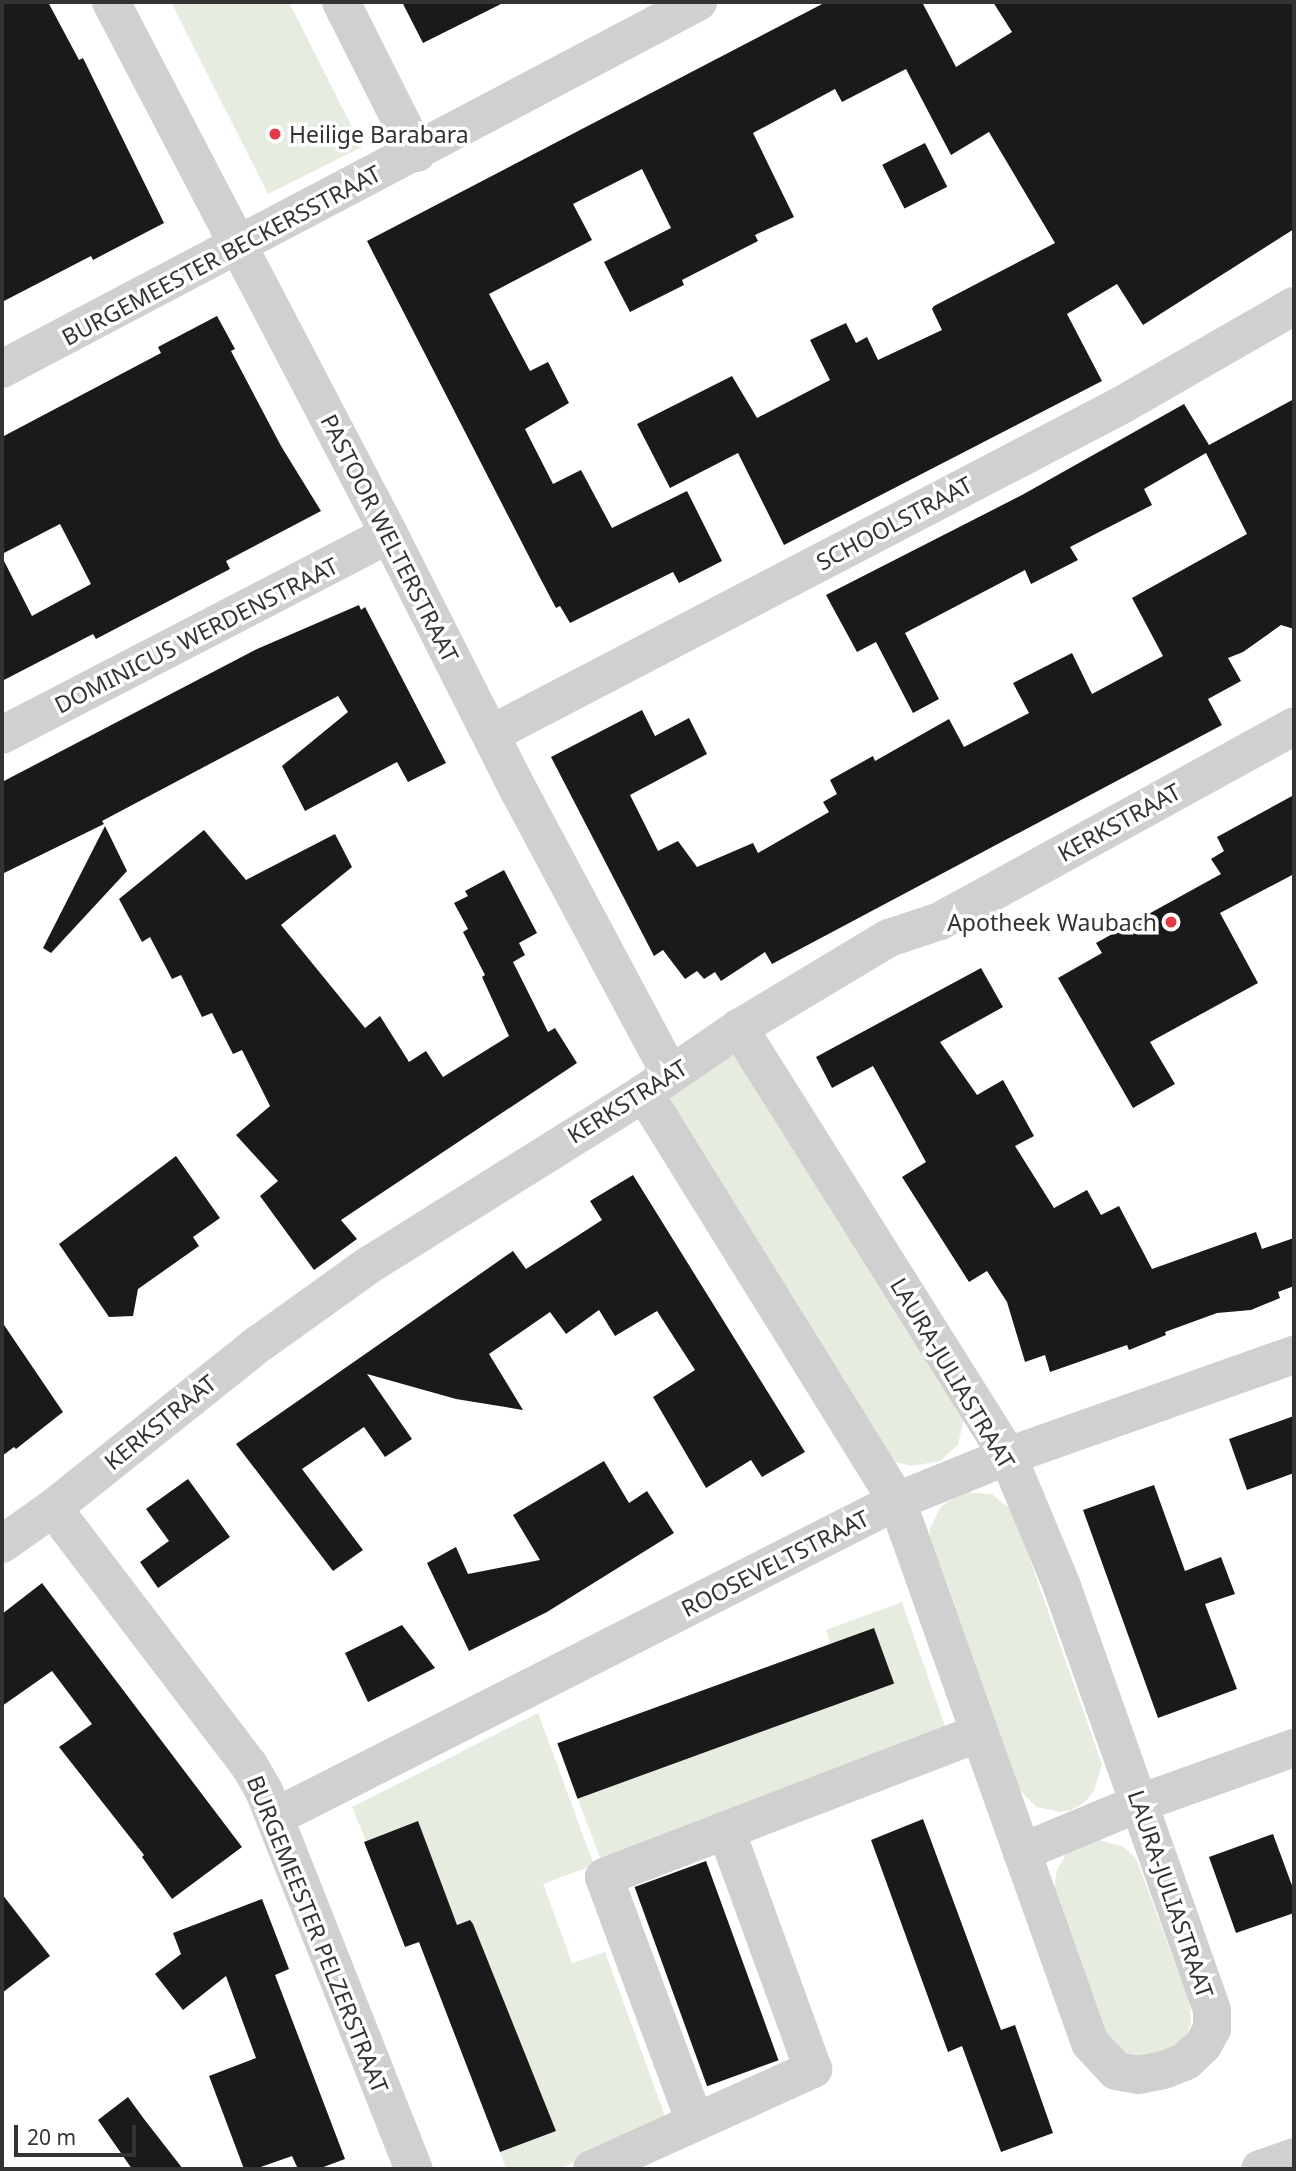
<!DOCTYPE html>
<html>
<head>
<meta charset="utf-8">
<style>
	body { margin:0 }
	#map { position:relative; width:1296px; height:2171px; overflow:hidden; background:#fff; font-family:"Noto Sans",sans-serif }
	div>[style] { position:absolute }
	.green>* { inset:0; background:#e6ecdf }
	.building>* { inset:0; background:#1a1a1a; transform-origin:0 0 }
	.minor>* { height:38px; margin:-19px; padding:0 19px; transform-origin:19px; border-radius:19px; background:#d0d0d0 }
	.dots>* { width:19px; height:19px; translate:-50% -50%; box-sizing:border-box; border:4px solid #fff; border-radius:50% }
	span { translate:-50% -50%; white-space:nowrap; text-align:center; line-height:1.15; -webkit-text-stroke:7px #fff; paint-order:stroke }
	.poi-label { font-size:23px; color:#333 }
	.left { translate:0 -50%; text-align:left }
	.right { translate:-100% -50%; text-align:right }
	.street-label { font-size:23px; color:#333 }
	.frame { position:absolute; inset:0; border:4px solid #333; pointer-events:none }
	.scale { position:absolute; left:14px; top:2125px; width:122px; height:32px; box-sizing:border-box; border:4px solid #333; border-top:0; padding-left:9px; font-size:21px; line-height:24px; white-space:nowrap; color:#333; -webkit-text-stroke:5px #fff; paint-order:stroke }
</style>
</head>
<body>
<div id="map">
	<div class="green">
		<i style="clip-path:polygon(171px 2px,289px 2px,362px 147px,268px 194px)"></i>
		<i style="clip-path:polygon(729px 1055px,738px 1057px,964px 1418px,958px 1445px,940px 1461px,912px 1466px,896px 1462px,885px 1453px,670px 1102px,670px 1095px)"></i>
		<i style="clip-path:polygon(965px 1492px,992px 1494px,1010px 1509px,1017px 1523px,1102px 1764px,1094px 1791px,1085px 1802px,1071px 1810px,1060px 1812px,1037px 1807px,1015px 1786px,929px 1551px,930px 1529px,941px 1506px)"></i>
		<i style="clip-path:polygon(902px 1602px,947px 1732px,602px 1863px,577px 1797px,893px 1683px,874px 1628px,831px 1644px,826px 1630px)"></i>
		<i style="clip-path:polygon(538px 1713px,594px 1865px,543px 1884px,572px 1963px,605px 1952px,664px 2113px,662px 2120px,653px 2128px,559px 2169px,506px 2169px,500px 2152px,556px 2131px,473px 1924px,469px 1920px,457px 1925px,418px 1821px,366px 1841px,352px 1807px)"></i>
		<i style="clip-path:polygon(1097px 1840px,1122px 1846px,1136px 1858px,1190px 2004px,1191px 2022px,1186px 2038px,1178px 2047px,1144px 2059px,1121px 2053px,1106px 2038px,1054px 1890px,1057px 1870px,1067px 1852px)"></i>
	</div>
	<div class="building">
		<i style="clip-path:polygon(2px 2px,48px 2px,79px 60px,83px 58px,164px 223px,93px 260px,91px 256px,2px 302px)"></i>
		<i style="clip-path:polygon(402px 2px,505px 2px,423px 43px)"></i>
		<i style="clip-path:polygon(826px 2px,922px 2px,956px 67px,1012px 32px,993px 2px,1294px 2px,1294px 229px,1143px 325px,1117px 284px,1067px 314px,1102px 381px,784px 545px,738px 453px,670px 488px,637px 424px,732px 376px,757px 418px,830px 380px,810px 340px,846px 323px,856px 343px,867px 337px,878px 360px,942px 330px,932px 309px,934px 306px,1055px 243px,989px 132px,951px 155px,906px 69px,842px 102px,835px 89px,753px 133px,794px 217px,755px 235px,758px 241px,682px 280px,684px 285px,630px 312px,604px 262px,671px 228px,642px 169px,573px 204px,592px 240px,489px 294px,530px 371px,548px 362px,569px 403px,525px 429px,553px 484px,581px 470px,612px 528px,687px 491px,722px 561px,679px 583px,673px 572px,570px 623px,560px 606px,556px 608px,538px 574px,367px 241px)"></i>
		<i style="left:925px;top:143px;width:49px;height:48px;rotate:63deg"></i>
		<i style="clip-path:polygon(217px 316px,235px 349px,231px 351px,281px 446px,321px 511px,226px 561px,230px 569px,96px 639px,93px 634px,2px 681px,2px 557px,32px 616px,91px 584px,60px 524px,2px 554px,2px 437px,161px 353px,158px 347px)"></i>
		<i style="clip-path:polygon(1294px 399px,1294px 629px,1281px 625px,1243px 652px,1228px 658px,1241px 681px,1208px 699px,1222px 725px,772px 964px,765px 952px,721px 981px,715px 972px,704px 979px,697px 971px,685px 979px,663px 950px,654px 956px,551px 757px,642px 710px,655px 736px,689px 718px,707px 754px,630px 795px,658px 851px,678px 841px,697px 867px,753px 843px,758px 853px,829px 812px,823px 802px,837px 794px,830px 780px,873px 756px,875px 761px,949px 719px,964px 747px,1029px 713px,1013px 683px,1072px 653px,1092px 694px,1163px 656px,1132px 598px,1247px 534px,1206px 453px,1144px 489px,1152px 505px,1070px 547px,1078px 560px,1031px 584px,1025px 570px,905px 633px,939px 699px,913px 713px,876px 642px,857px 652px,826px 595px,1022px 495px,1184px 404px,1209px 445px)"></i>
		<i style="clip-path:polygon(359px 605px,361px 610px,365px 607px,446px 763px,408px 782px,397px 762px,305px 811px,282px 766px,348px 712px,338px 696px,102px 821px,104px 824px,2px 874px,2px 782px,257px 649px)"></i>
		<i style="clip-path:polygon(1294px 795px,1294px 874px,1220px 913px,1258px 983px,1150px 1042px,1175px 1084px,1133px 1108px,1058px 978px,1102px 953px,1096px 943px,1221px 874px,1211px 859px,1224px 851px,1217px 837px)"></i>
		<i style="clip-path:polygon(105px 826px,127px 871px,51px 953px,43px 948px)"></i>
		<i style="clip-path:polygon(204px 830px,246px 880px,335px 834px,352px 867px,281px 925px,365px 1028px,380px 1016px,409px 1062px,426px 1051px,443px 1077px,509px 1036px,482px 977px,485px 975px,463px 932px,468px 929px,454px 903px,468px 896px,465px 891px,504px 870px,537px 933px,519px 943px,525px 955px,513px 962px,548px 1032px,555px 1028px,577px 1063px,341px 1220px,357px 1239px,314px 1270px,260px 1196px,278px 1181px,236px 1135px,270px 1106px,242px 1050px,233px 1054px,212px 1013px,202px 1017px,181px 975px,172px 979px,150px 937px,142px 942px,119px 899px)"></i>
		<i style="clip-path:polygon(981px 968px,1003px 1007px,940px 1042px,977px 1095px,1003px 1080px,1034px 1136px,1015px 1146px,1054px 1208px,1087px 1190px,1101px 1215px,1119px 1206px,1152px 1269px,1256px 1232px,1262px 1249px,1294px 1238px,1294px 1286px,1278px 1292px,1280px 1298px,1251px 1310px,1217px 1313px,1165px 1332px,1166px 1335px,1129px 1350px,1127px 1345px,1050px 1372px,1045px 1355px,1025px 1362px,1007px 1302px,987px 1271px,969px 1282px,902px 1177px,926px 1162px,873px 1066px,832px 1088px,816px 1057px)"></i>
		<i style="clip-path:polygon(176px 1156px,220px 1218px,193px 1237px,199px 1246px,138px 1289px,133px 1316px,109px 1317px,59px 1244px)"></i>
		<i style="clip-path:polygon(633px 1175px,805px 1452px,762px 1477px,751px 1460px,706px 1488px,653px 1397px,695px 1370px,657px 1311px,615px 1336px,599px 1310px,566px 1334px,550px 1312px,489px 1354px,523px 1410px,456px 1399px,367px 1374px,412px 1439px,385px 1457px,364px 1427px,302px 1469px,363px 1550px,333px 1571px,236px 1444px,513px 1251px,526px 1269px,602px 1220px,590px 1201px)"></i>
		<i style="clip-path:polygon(2px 1322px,63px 1412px,16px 1449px,14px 1447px,2px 1456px)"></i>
		<i style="clip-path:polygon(1294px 1416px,1294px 1473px,1247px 1490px,1229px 1439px)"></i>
		<i style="clip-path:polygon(604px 1461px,629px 1503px,647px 1491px,674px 1533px,547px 1612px,469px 1651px,427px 1563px,456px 1547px,468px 1574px,540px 1560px,513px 1515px)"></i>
		<i style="clip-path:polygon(188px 1479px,230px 1537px,158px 1588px,140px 1562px,169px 1541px,146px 1509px)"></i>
		<i style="clip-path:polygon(1154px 1485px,1185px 1571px,1221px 1557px,1235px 1594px,1205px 1604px,1237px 1689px,1158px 1718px,1083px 1510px)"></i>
		<i style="clip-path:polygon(42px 1583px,242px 1847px,172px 1899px,142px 1857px,144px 1855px,59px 1747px,92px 1724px,52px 1671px,2px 1706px,2px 1614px)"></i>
		<i style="clip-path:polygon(402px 1625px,435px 1668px,368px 1702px,345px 1653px)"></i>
		<i style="left:874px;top:1628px;width:59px;height:337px;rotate:70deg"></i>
		<i style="clip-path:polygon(923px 1819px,1001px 2030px,1015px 2025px,1053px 2133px,1001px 2152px,962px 2046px,948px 2052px,871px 1840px)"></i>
		<i style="clip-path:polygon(418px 1821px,457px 1925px,470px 1920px,473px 1924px,556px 2131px,500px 2152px,419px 1942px,405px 1947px,364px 1842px)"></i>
		<i style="clip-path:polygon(1273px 1834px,1294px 1891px,1294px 1913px,1236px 1933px,1209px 1857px)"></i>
		<i style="left:706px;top:1861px;width:212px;height:76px;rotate:70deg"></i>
		<i style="clip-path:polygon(2px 1894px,50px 1956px,2px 1993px)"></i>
		<i style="clip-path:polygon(262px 1899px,289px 1969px,275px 1975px,345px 2159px,318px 2169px,298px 2169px,292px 2156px,255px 2169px,244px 2169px,209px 2076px,256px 2058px,226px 1976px,183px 2010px,155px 1974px,181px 1954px,173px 1933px)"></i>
		<i style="clip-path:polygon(128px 2097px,144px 2119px,183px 2169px,132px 2169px,98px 2120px)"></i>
	</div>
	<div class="minor">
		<i style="left:111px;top:2px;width:600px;rotate:62.41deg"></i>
		<i style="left:389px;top:534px;width:288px;rotate:63.2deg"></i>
		<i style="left:519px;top:791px;width:321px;rotate:61.9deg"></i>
		<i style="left:341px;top:2px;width:169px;rotate:63.3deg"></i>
		<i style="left:2px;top:369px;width:787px;rotate:-27.8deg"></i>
		<i style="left:491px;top:734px;width:709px;rotate:-27.54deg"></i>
		<i style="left:1120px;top:406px;width:201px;rotate:-29.9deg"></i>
		<i style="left:2px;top:735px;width:436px;rotate:-27.4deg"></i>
		<i style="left:644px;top:1093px;width:480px;rotate:58.2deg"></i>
		<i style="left:897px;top:1501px;width:575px;rotate:70.4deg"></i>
		<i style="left:1090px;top:2043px;width:38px;rotate:47deg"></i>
		<i style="left:1116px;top:2071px;width:22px;rotate:10deg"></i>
		<i style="left:1138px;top:2075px;width:26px;rotate:-11deg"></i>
		<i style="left:1164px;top:2070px;width:24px;rotate:-22deg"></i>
		<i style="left:1186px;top:2061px;width:23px;rotate:-43deg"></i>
		<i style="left:1203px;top:2045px;width:18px;rotate:-61deg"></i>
		<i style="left:1212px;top:2029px;width:19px;rotate:-90deg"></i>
		<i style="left:1212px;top:2010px;width:450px;rotate:-109.5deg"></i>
		<i style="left:1062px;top:1586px;width:141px;rotate:-112.6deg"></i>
		<i style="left:1008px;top:1456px;width:506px;rotate:-122.15deg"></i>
		<i style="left:53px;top:1508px;width:323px;rotate:52.7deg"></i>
		<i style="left:249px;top:1765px;width:30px;rotate:60deg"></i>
		<i style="left:264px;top:1791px;width:407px;rotate:68.4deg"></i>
		<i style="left:2px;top:1544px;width:62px;rotate:-35.2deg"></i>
		<i style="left:53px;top:1508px;width:265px;rotate:-38.6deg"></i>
		<i style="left:260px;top:1343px;width:134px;rotate:-35.6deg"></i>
		<i style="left:369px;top:1265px;width:324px;rotate:-32deg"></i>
		<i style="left:644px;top:1093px;width:115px;rotate:-34.4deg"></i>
		<i style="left:739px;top:1028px;width:175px;rotate:-31deg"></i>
		<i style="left:889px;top:938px;width:54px;rotate:-18.4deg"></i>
		<i style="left:940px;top:921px;width:404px;rotate:-28.8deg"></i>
		<i style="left:275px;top:1817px;width:698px;rotate:-26.93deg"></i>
		<i style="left:897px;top:1501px;width:120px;rotate:-22.1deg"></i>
		<i style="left:1008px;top:1456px;width:303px;rotate:-19.5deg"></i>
		<i style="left:1022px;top:1852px;width:128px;rotate:-22.6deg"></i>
		<i style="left:1140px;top:1803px;width:164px;rotate:-19.7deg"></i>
		<i style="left:695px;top:2122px;width:261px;rotate:-110.4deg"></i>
		<i style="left:604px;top:1877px;width:402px;rotate:-21deg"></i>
		<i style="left:592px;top:2169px;width:243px;rotate:-24.3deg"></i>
		<i style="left:813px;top:2069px;width:254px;rotate:-110deg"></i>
		<i style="left:1260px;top:2169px;width:36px;rotate:-19deg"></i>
	</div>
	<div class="dots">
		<i style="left:275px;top:134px;background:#e63946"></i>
		<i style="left:1171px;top:922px;background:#e63946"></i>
	</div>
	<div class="poi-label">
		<span class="left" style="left:289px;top:134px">Heilige Barabara</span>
		<span class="right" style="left:1157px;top:922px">Apotheek Waubach</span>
	</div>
	<div class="street-label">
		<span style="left:221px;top:255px;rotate:-28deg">BURGEMEESTER BECKERSSTRAAT</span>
		<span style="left:894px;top:523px;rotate:-28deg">SCHOOLSTRAAT</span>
		<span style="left:390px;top:538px;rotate:63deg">PASTOOR WELTERSTRAAT</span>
		<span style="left:196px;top:635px;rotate:-27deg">DOMINICUS WERDENSTRAAT</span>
		<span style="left:1119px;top:822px;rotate:-29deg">KERKSTRAAT</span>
		<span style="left:627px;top:1101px;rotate:-32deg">KERKSTRAAT</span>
		<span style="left:953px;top:1373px;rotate:59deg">LAURA-JULIASTRAAT</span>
		<span style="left:160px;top:1422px;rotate:-39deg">KERKSTRAAT</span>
		<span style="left:775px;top:1563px;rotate:-27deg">ROOSEVELTSTRAAT</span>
		<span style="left:1171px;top:1894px;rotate:71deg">LAURA-JULIASTRAAT</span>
		<span style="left:318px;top:1934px;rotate:68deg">BURGEMEESTER PELZERSTRAAT</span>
	</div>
	<div class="frame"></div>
	<div class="scale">20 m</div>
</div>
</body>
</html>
